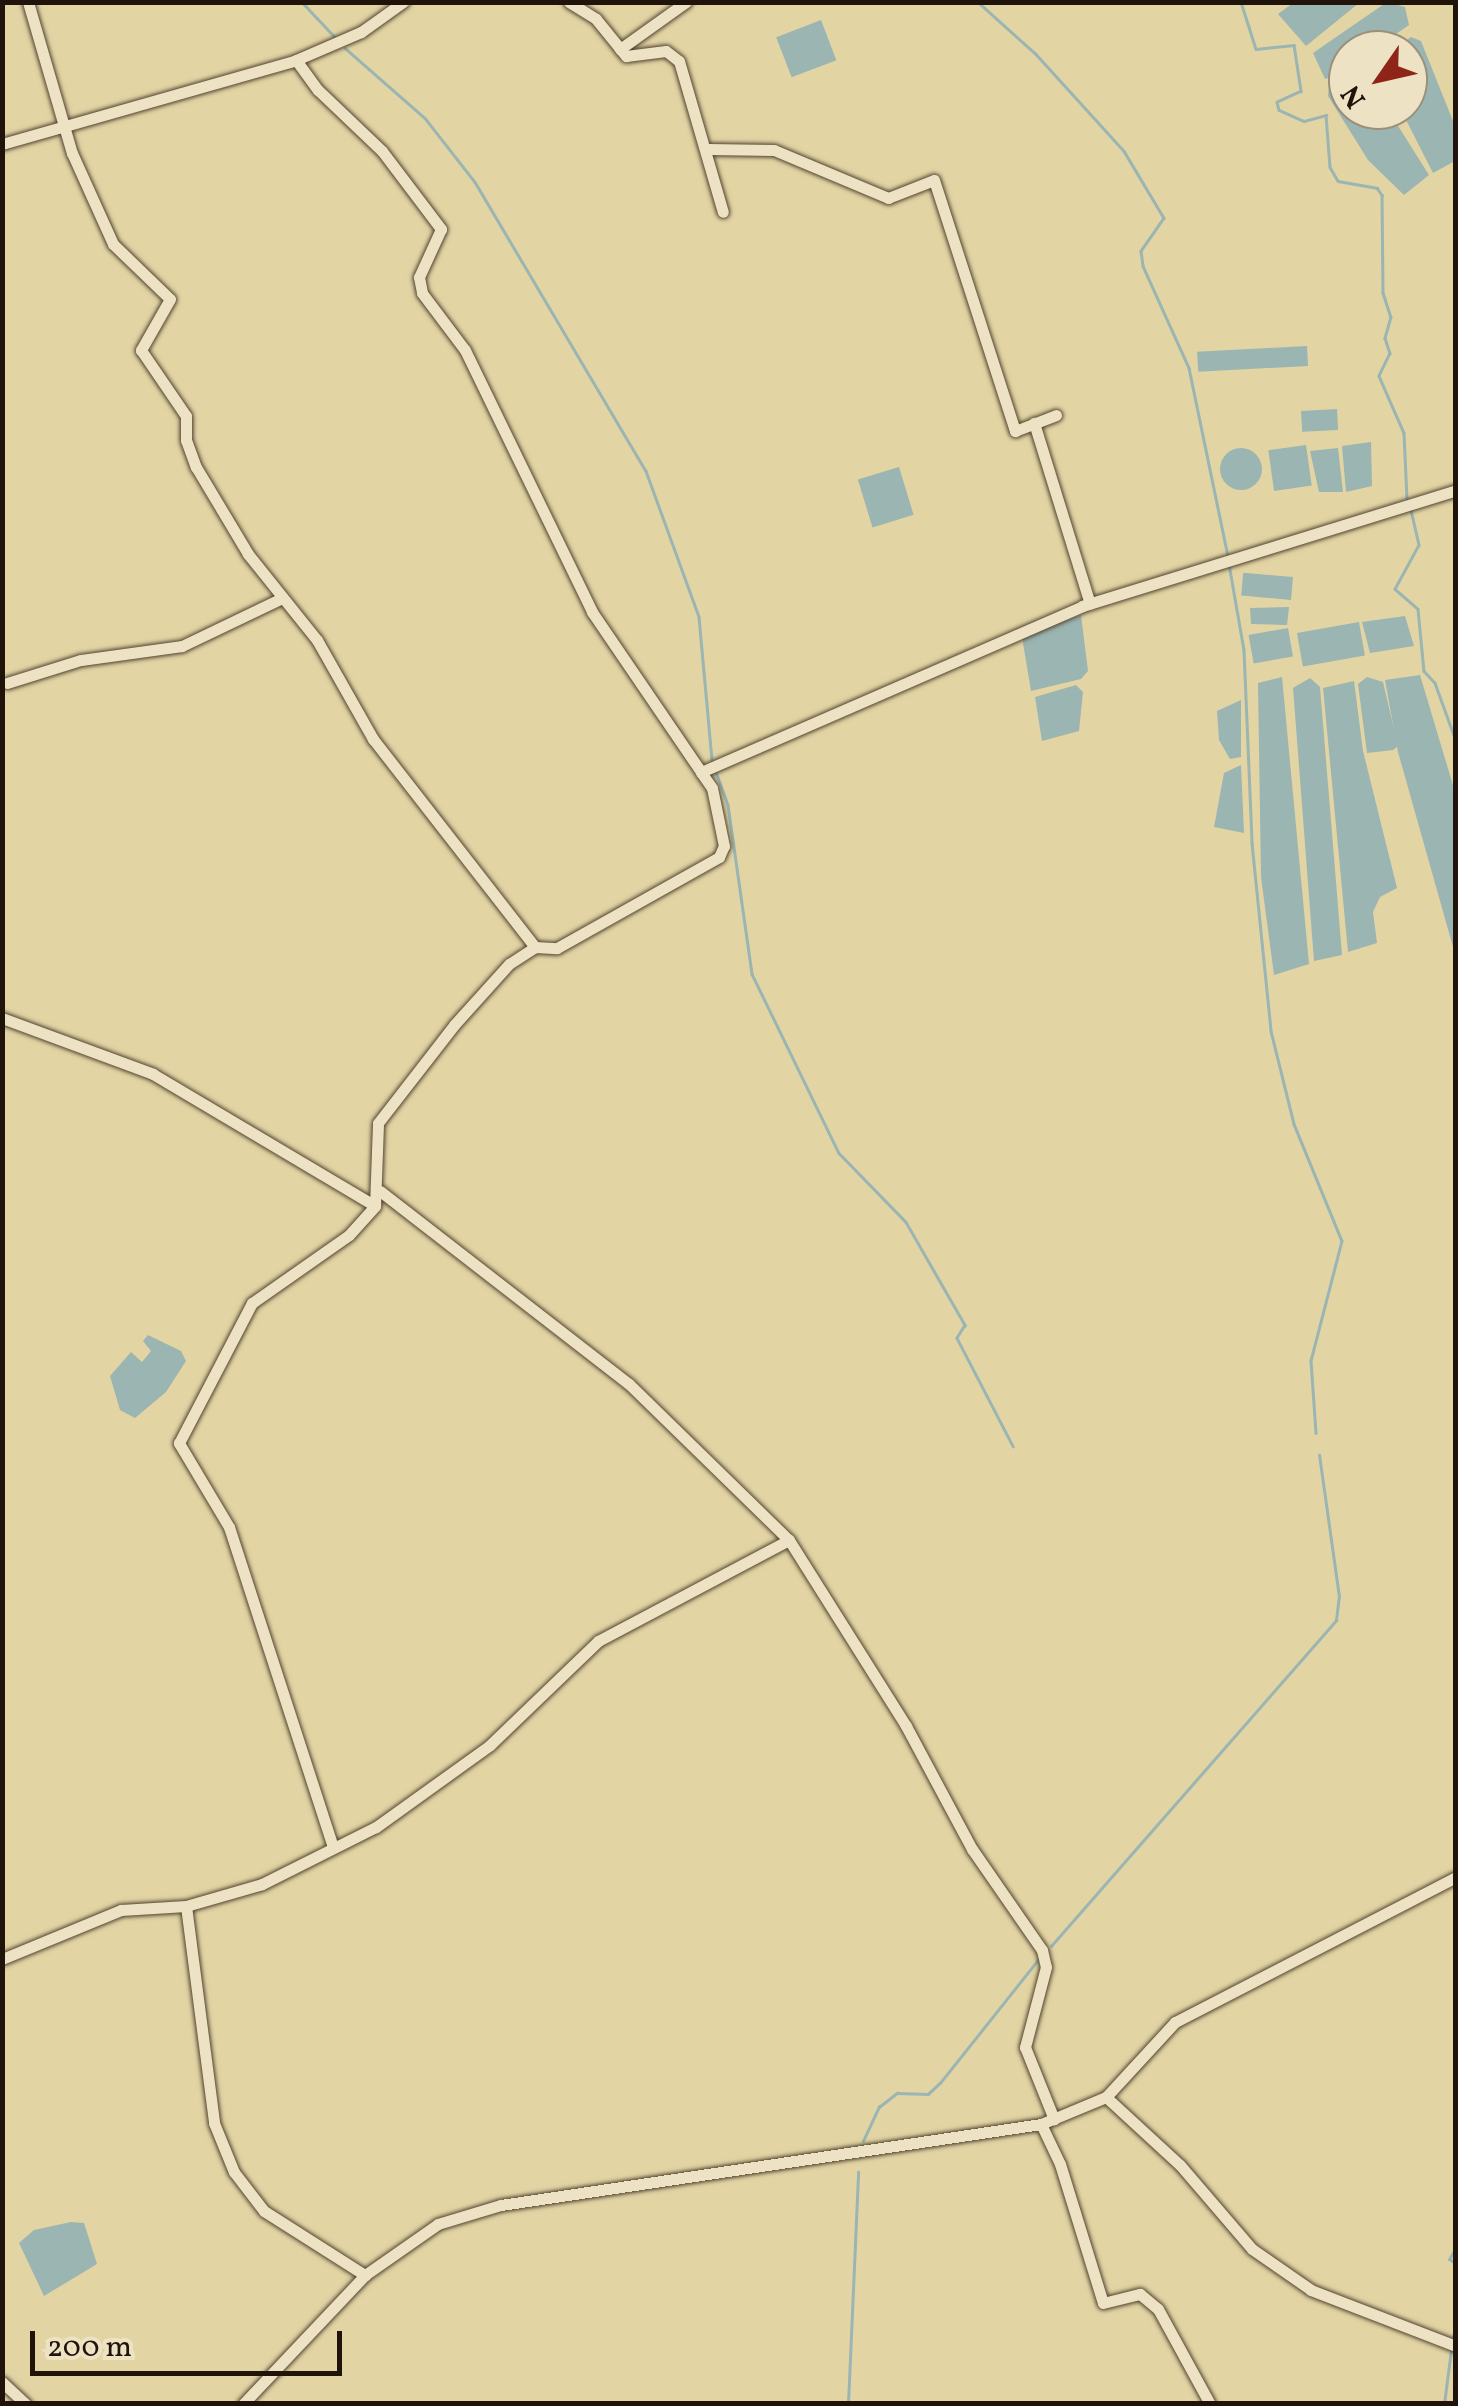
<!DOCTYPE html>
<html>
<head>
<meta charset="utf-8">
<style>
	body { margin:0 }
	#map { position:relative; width:1458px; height:2406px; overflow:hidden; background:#e3d4a4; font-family:Vollkorn,serif }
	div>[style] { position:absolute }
	.water>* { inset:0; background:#9ab5b2; transform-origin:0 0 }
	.round { border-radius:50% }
	.stream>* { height:2.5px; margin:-1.25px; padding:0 1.25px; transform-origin:1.25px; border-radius:1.25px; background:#9ab5b2 }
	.roads { filter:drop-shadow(0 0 2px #514430) drop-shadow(0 0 2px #514430) }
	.minor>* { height:11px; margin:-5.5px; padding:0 5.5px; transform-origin:5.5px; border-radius:5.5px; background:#ede3c4 }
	span { translate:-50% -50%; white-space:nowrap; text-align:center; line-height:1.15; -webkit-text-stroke:10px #ede3c4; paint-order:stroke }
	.frame { position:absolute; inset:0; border:5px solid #20140a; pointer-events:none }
	.north { position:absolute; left:1328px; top:30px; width:100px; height:100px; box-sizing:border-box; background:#ede3c4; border:2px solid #9b907a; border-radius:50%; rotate:236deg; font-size:28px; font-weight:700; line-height:40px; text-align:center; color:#20140a }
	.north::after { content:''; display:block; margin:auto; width:35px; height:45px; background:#8f2418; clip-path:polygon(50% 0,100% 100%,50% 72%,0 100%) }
	.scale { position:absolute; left:30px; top:2331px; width:312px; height:45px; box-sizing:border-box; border:5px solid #20140a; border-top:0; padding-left:12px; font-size:30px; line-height:35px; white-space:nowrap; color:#20140a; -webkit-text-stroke:8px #ede3c4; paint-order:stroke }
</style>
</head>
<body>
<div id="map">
	<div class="water">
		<i style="clip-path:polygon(1387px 2px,1405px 7px,1409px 25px,1373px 50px,1348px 50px,1348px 71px,1325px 79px,1313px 53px)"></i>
		<i style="clip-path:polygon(1293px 3px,1293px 2px,1359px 3px,1306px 46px,1278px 14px)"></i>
		<i style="left:821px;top:20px;width:43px;height:48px;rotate:69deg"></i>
		<i style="clip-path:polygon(1411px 37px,1421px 41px,1455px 126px,1455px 161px,1433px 173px,1401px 110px,1408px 110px,1408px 50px,1393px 50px)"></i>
		<i style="clip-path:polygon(1348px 78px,1348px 110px,1388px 110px,1429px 175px,1404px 195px,1368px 160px,1328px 96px,1329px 86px)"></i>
		<i style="left:1307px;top:346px;width:20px;height:110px;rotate:87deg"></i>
		<i style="left:1337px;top:409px;width:21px;height:36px;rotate:87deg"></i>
		<i style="clip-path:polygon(1371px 442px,1372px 486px,1346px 492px,1342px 446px)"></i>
		<i style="left:1306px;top:445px;width:41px;height:38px;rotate:82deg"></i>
		<i class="round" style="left:1220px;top:448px;width:42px;height:42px"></i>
		<i style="clip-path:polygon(1338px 448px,1343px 492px,1319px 492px,1310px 451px)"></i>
		<i style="left:899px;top:467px;width:50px;height:43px;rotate:73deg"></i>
		<i style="left:1293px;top:577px;width:23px;height:50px;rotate:95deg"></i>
		<i style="clip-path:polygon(1289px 607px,1287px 625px,1251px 624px,1250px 608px)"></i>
		<i style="clip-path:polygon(1081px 615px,1088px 671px,1081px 679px,1031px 691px,1022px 637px)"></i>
		<i style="clip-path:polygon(1405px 616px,1414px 646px,1370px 653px,1362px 622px)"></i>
		<i style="left:1359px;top:622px;width:34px;height:63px;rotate:80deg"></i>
		<i style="left:1288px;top:628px;width:29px;height:40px;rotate:80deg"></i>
		<i style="clip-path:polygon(1420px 675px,1455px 792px,1455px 954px,1398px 752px,1385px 680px)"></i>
		<i style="clip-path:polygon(1282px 677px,1309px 964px,1274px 975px,1261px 877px,1258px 683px)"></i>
		<i style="clip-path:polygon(1367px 677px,1383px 682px,1398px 746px,1393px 750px,1367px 753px,1358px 684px)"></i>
		<i style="clip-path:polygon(1310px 678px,1320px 687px,1342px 955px,1314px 961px,1293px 688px)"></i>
		<i style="clip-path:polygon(1354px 681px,1363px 751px,1397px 888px,1380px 897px,1373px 912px,1377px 943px,1348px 952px,1323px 688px)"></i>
		<i style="clip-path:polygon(1076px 685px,1083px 692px,1079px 731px,1042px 741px,1035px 697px)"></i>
		<i style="clip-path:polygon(1241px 700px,1241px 757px,1230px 759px,1219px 740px,1217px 711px)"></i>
		<i style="clip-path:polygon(1241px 765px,1244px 833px,1214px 827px,1224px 773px)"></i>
		<i style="clip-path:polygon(148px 1335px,181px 1351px,186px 1361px,166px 1392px,135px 1418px,120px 1410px,110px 1376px,131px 1352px,142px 1362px,151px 1351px,143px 1341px)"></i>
		<i style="clip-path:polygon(71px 2222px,84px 2223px,97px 2264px,44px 2296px,19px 2243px,34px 2230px)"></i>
	</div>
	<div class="stream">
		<i style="left:302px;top:2px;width:48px;rotate:46.7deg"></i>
		<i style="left:978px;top:2px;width:78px;rotate:41.9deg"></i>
		<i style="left:1036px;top:54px;width:131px;rotate:47.8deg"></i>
		<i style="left:1124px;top:151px;width:78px;rotate:59.2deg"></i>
		<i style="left:1164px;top:218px;width:40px;rotate:124.9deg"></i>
		<i style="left:1141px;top:251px;width:15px;rotate:82deg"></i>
		<i style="left:1143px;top:266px;width:112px;rotate:65.7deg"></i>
		<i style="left:1189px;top:368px;width:192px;rotate:78.3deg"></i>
		<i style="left:1241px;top:2px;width:49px;rotate:72.3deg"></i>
		<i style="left:1256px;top:49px;width:38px;rotate:-6deg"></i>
		<i style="left:1294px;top:45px;width:47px;rotate:81.3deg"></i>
		<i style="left:1301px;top:91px;width:26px;rotate:155deg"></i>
		<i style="left:1277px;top:102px;width:8px;rotate:76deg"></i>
		<i style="left:1279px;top:110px;width:27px;rotate:24deg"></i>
		<i style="left:1304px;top:121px;width:23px;rotate:-15deg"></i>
		<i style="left:1326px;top:115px;width:52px;rotate:85.6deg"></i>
		<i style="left:1330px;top:167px;width:16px;rotate:60deg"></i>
		<i style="left:1338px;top:181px;width:40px;rotate:10deg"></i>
		<i style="left:1377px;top:188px;width:9px;rotate:54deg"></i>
		<i style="left:1382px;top:195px;width:98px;rotate:89.4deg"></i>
		<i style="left:1383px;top:293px;width:25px;rotate:72deg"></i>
		<i style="left:1391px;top:317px;width:22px;rotate:106deg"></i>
		<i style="left:1385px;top:338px;width:16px;rotate:72deg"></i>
		<i style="left:1390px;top:353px;width:25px;rotate:116deg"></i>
		<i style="left:1379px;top:376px;width:62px;rotate:66.3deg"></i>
		<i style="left:1404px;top:433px;width:65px;rotate:87.4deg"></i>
		<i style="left:345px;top:48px;width:106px;rotate:41.2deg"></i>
		<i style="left:425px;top:118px;width:81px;rotate:52deg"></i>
		<i style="left:475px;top:182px;width:336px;rotate:59.4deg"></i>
		<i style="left:646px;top:471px;width:155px;rotate:70deg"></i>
		<i style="left:699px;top:617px;width:143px;rotate:84.8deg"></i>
		<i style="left:1411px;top:510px;width:36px;rotate:77deg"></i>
		<i style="left:1419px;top:545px;width:50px;rotate:118.6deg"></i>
		<i style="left:1395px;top:589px;width:30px;rotate:41deg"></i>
		<i style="left:1418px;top:609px;width:62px;rotate:84.5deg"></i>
		<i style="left:1424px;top:671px;width:16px;rotate:47deg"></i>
		<i style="left:1435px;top:683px;width:62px;rotate:70.1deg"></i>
		<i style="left:1229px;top:564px;width:87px;rotate:80.1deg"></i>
		<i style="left:1244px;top:650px;width:193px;rotate:87.6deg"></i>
		<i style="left:1252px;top:843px;width:189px;rotate:84.2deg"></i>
		<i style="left:1271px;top:1031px;width:96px;rotate:76.1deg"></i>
		<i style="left:1294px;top:1124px;width:126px;rotate:67.7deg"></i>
		<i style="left:1342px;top:1241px;width:124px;rotate:104.5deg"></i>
		<i style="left:1311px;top:1361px;width:72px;rotate:86deg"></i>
		<i style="left:716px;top:772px;width:35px;rotate:70deg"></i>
		<i style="left:728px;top:805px;width:171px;rotate:81.9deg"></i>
		<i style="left:752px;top:974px;width:199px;rotate:64.1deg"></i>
		<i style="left:839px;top:1153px;width:96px;rotate:45.8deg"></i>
		<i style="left:906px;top:1222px;width:119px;rotate:60.2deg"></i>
		<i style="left:965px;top:1325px;width:15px;rotate:122deg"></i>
		<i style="left:957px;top:1338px;width:122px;rotate:62.6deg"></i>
		<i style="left:1051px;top:1946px;width:433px;rotate:-48.8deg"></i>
		<i style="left:1336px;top:1620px;width:23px;rotate:-83deg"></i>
		<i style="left:1339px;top:1597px;width:143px;rotate:-98deg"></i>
		<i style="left:863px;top:2141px;width:38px;rotate:-65deg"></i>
		<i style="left:879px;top:2107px;width:23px;rotate:-38deg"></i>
		<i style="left:897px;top:2093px;width:31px;rotate:2deg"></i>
		<i style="left:928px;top:2094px;width:16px;rotate:-43deg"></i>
		<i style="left:940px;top:2083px;width:157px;rotate:-51.5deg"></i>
		<i style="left:1456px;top:2248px;width:13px;rotate:119deg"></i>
		<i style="left:1450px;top:2259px;width:8px;rotate:40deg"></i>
		<i style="left:1453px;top:2337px;width:13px;rotate:-77deg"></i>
		<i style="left:848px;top:2404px;width:232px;rotate:-87.5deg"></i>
		<i style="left:1444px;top:2404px;width:54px;rotate:-82.6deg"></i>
	</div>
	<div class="roads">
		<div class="minor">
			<i style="left:28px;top:2px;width:157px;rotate:73.8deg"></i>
			<i style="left:72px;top:153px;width:100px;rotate:65.7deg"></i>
			<i style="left:113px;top:244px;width:79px;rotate:44deg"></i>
			<i style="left:170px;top:299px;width:59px;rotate:119.6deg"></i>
			<i style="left:141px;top:350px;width:80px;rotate:55.7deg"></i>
			<i style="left:186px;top:416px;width:24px;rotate:90deg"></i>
			<i style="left:186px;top:440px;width:29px;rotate:70deg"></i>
			<i style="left:196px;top:467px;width:101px;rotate:59.1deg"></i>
			<i style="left:248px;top:554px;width:110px;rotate:51.3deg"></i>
			<i style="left:317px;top:640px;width:114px;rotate:60.5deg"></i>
			<i style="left:373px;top:739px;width:264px;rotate:52.1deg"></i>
			<i style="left:569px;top:2px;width:32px;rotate:32deg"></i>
			<i style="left:596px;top:19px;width:48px;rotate:51deg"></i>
			<i style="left:626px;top:56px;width:40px;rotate:-7.1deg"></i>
			<i style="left:666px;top:51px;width:16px;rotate:38deg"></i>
			<i style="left:679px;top:61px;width:157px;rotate:73.8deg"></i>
			<i style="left:620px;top:49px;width:81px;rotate:-35.5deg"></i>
			<i style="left:296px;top:60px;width:37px;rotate:54deg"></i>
			<i style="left:318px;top:90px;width:88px;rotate:43.6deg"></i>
			<i style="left:382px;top:151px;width:98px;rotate:52.9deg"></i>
			<i style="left:441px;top:229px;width:53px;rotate:114.6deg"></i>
			<i style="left:419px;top:277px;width:16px;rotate:79deg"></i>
			<i style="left:422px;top:293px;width:71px;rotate:53deg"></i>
			<i style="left:465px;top:350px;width:291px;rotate:64.1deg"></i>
			<i style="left:592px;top:612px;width:194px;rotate:55.7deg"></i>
			<i style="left:2px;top:144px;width:306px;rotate:-15.9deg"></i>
			<i style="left:296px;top:60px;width:71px;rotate:-23.3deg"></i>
			<i style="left:361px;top:32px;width:52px;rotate:-35.5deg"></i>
			<i style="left:708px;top:149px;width:66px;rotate:0.9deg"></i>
			<i style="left:774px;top:150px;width:124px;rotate:22.8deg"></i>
			<i style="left:888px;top:198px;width:49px;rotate:-21.4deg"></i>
			<i style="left:934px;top:180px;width:264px;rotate:72.1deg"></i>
			<i style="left:1015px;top:431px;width:44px;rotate:-21.3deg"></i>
			<i style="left:1034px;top:423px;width:189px;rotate:72.8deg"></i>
			<i style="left:7px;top:683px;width:77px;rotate:-17.3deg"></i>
			<i style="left:81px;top:660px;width:102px;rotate:-7.9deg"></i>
			<i style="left:182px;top:646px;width:109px;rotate:-25.6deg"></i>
			<i style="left:2px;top:1018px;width:161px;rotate:20.3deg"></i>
			<i style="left:153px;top:1074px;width:258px;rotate:30.7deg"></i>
			<i style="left:380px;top:1191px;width:315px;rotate:37.8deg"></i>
			<i style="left:629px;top:1384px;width:223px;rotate:44.3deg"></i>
			<i style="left:789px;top:1540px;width:220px;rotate:57.8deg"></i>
			<i style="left:906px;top:1726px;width:140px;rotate:61.8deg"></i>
			<i style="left:972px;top:1849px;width:123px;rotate:55.3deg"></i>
			<i style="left:1042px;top:1950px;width:17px;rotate:77deg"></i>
			<i style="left:1046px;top:1967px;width:83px;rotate:104.7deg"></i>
			<i style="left:1025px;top:2047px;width:78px;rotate:68.1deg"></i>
			<i style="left:333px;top:1847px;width:336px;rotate:-108deg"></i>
			<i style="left:229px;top:1527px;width:98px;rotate:-120.8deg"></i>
			<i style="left:179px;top:1443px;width:158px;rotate:-62.5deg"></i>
			<i style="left:252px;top:1303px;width:118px;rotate:-35deg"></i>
			<i style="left:349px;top:1235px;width:39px;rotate:-48deg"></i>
			<i style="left:375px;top:1206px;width:83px;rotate:-87.9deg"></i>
			<i style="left:378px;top:1123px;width:124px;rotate:-52.2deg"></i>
			<i style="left:454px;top:1025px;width:82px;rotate:-48deg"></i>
			<i style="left:509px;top:964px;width:31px;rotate:-33deg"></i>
			<i style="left:535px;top:947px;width:22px;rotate:3deg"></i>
			<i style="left:557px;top:948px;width:186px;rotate:-29.3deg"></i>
			<i style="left:719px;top:857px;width:12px;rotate:-66deg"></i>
			<i style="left:724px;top:846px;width:59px;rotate:-101.7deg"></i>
			<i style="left:712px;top:788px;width:19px;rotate:-125deg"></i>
			<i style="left:701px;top:772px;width:416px;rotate:-23.5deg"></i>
			<i style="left:1082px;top:606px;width:392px;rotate:-17.2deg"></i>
			<i style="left:186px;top:1906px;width:219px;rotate:82.6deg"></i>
			<i style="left:214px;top:2123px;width:53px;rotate:67.8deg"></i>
			<i style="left:234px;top:2172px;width:49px;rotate:52.4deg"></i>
			<i style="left:264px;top:2211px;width:120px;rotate:32.4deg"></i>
			<i style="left:2px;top:1959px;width:129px;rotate:-22.4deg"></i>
			<i style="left:121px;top:1910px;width:65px;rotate:-3.5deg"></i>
			<i style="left:186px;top:1906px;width:79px;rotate:-16.1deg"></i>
			<i style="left:262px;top:1884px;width:127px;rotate:-26.6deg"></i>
			<i style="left:376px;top:1827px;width:140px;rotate:-35.7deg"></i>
			<i style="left:490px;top:1745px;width:150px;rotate:-43.9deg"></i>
			<i style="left:598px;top:1641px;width:216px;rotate:-27.9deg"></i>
			<i style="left:1106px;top:2097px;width:100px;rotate:42.6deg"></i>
			<i style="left:1180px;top:2165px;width:111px;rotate:49.4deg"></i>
			<i style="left:1252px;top:2249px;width:72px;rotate:34.8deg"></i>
			<i style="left:1311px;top:2290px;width:155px;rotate:21.1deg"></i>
			<i style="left:1041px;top:2124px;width:44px;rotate:64.6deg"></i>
			<i style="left:1060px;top:2164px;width:145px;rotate:72.8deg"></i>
			<i style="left:1103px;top:2303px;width:38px;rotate:-14deg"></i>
			<i style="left:1140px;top:2294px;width:23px;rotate:40deg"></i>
			<i style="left:1158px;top:2309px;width:108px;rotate:61.3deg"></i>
			<i style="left:2px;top:2382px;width:33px;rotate:43deg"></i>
			<i style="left:243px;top:2404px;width:178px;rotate:-46.6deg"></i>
			<i style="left:365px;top:2275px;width:89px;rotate:-34.9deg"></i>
			<i style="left:438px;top:2224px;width:66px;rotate:-16.8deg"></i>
			<i style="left:501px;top:2205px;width:546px;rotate:-8.53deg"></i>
			<i style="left:1041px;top:2124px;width:70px;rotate:-22.6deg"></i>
			<i style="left:1106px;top:2097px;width:102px;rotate:-47.4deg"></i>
			<i style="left:1175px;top:2022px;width:316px;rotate:-27.3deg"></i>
		</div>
	</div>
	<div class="frame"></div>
	<div class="north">N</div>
	<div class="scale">200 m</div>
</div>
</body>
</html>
